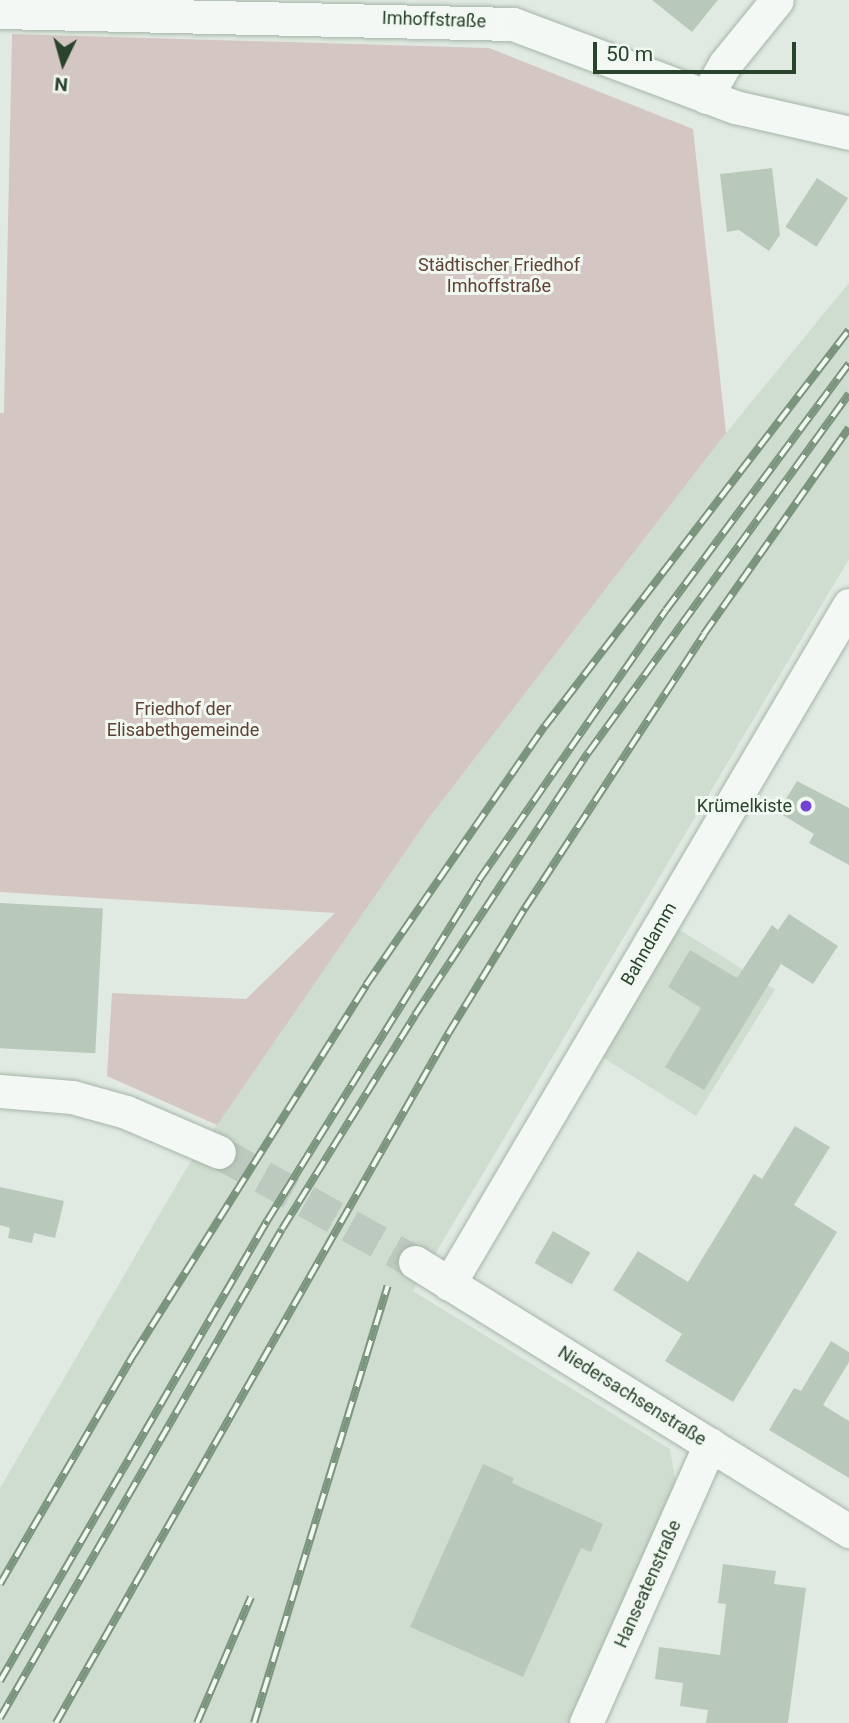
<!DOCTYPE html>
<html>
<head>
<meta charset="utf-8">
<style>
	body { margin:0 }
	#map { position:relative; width:849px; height:1723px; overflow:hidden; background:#e1eae2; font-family:Roboto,sans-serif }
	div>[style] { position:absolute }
	.built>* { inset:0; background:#cfdcd0; transform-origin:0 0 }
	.green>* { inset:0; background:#d4c6c2 }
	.building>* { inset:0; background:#b8c8ba; transform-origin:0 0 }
	.minor-tunnel>* { height:33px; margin-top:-16.5px; transform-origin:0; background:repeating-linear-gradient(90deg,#bcc9be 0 33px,transparent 0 50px) }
	.roads { filter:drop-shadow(0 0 2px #a6b5a8) drop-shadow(0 0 2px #a6b5a8) }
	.minor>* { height:33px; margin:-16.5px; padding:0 16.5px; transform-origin:16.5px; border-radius:16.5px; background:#f4f8f5 }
	.rail>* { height:8px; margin-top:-4px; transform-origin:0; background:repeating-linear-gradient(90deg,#f1f7f1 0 16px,#7a947d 0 32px); box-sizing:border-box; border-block:2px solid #7a947d }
	.dots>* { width:19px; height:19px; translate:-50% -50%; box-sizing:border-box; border:4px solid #f1f7f1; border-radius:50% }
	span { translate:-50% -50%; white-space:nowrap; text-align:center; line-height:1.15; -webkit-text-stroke:6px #f1f7f1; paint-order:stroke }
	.street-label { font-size:18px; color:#29432c }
	.park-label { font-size:18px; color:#5f4236 }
	.poi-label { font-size:18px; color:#29432c }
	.right { translate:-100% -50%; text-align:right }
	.north { position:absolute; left:28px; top:28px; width:70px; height:70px; -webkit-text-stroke:5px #f1f7f1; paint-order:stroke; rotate:185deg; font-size:19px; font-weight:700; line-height:28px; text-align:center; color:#29432c }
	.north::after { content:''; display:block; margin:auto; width:24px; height:32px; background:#29432c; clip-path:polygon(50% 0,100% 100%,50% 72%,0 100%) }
	.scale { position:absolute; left:593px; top:42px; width:203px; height:32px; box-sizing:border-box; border:4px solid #29432c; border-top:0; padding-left:9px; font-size:21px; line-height:24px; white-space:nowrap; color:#29432c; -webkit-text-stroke:5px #f1f7f1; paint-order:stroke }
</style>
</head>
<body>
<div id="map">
	<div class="built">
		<i style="clip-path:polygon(849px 283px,849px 559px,413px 1291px,670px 1449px,677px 1490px,571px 1723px,0 1723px,0 1488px,186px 1169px,428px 819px,726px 433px)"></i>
		<i style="left:675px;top:927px;width:118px;height:149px;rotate:32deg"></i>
	</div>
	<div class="green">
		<i style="clip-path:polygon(12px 34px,489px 48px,693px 129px,726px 433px,428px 819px,217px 1125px,107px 1076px,112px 993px,246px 999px,335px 913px,0 892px,0 413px,4px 413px)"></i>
	</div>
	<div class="building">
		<i style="clip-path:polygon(652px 0,718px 0,692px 32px)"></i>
		<i style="clip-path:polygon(772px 168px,780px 235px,769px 251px,739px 230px,727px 232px,720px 174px)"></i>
		<i style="left:817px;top:178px;width:37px;height:58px;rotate:33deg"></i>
		<i style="clip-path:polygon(797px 781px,849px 808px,849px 865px,809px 843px,814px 834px,778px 812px)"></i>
		<i style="left:0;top:903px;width:103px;height:145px;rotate:3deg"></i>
		<i style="clip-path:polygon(789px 914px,838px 946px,813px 984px,781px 964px,704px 1090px,665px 1067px,701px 1008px,668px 987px,690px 950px,737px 978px,772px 925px,778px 930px)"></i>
		<i style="clip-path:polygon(795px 1126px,830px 1147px,794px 1205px,837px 1232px,733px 1402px,665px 1361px,682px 1334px,613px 1290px,638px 1251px,688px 1282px,754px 1174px,762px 1179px)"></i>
		<i style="clip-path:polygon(0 1187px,64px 1201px,55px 1238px,34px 1233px,32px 1243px,8px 1238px,10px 1228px,0 1225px)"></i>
		<i style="left:553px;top:1231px;width:43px;height:37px;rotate:30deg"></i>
		<i style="clip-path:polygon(831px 1341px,849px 1352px,849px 1362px,823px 1405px,849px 1421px,849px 1478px,769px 1430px,794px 1388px,801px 1391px)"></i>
		<i style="clip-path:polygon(483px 1464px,514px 1478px,512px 1483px,603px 1524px,591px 1552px,581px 1548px,523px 1677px,410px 1627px)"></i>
		<i style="clip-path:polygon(723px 1564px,776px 1571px,774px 1584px,806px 1588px,788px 1723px,706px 1723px,708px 1710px,680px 1706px,683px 1683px,655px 1679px,659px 1647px,720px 1655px,726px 1604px,718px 1603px)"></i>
	</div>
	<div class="minor-tunnel">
		<i style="left:219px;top:1152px;width:225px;rotate:29.3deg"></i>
	</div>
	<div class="roads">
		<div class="minor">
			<i style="left:0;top:12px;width:513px;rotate:1.34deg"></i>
			<i style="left:513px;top:24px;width:237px;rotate:20.5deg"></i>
			<i style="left:735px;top:107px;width:117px;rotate:12.8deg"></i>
			<i style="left:706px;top:97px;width:38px;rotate:-60deg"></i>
			<i style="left:725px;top:64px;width:82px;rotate:-50.9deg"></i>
			<i style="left:0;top:1091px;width:72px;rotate:4.8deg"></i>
			<i style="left:72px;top:1097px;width:56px;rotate:15.5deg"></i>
			<i style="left:126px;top:1112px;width:101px;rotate:23.3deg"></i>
			<i style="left:415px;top:1262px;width:511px;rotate:31.79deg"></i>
			<i style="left:449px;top:1284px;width:788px;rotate:-59.5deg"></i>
			<i style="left:586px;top:1723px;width:305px;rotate:-66deg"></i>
		</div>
	</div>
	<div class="rail">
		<i style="left:0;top:1584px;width:266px;rotate:-59.8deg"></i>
		<i style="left:134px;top:1354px;width:436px;rotate:-57.8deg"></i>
		<i style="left:366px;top:985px;width:315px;rotate:-55.4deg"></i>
		<i style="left:545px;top:726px;width:499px;rotate:-52.5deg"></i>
		<i style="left:0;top:1681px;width:532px;rotate:-59.87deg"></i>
		<i style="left:267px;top:1221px;width:402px;rotate:-58.1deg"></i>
		<i style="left:479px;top:880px;width:328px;rotate:-55.3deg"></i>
		<i style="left:666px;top:610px;width:307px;rotate:-53.4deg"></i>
		<i style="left:0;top:1718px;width:564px;rotate:-60.03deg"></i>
		<i style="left:282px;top:1229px;width:252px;rotate:-58.1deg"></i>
		<i style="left:415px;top:1015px;width:314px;rotate:-56.6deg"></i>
		<i style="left:588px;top:753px;width:444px;rotate:-54deg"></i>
		<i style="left:56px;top:1723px;width:793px;rotate:-60.36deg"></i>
		<i style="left:448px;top:1034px;width:148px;rotate:-58.6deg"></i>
		<i style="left:525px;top:908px;width:327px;rotate:-56.8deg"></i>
		<i style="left:704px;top:634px;width:252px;rotate:-54.9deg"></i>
		<i style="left:197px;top:1723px;width:137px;rotate:-66.8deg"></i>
		<i style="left:254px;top:1723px;width:457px;rotate:-73deg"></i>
	</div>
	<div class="dots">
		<i style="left:806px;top:806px;background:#7443d2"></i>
	</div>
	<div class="street-label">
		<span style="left:434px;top:20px;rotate:2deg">Imhoffstraße</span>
		<span style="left:649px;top:944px;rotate:-60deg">Bahndamm</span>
		<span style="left:632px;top:1396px;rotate:32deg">Niedersachsenstraße</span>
		<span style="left:648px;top:1584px;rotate:-66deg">Hanseatenstraße</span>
	</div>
	<div class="park-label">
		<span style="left:499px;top:276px">Städtischer Friedhof<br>Imhoffstraße</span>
		<span style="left:183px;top:720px">Friedhof der<br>Elisabethgemeinde</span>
	</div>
	<div class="poi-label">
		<span class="right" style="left:792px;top:806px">Krümelkiste</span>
	</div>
	<div class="north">N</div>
	<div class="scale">50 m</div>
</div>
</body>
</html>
